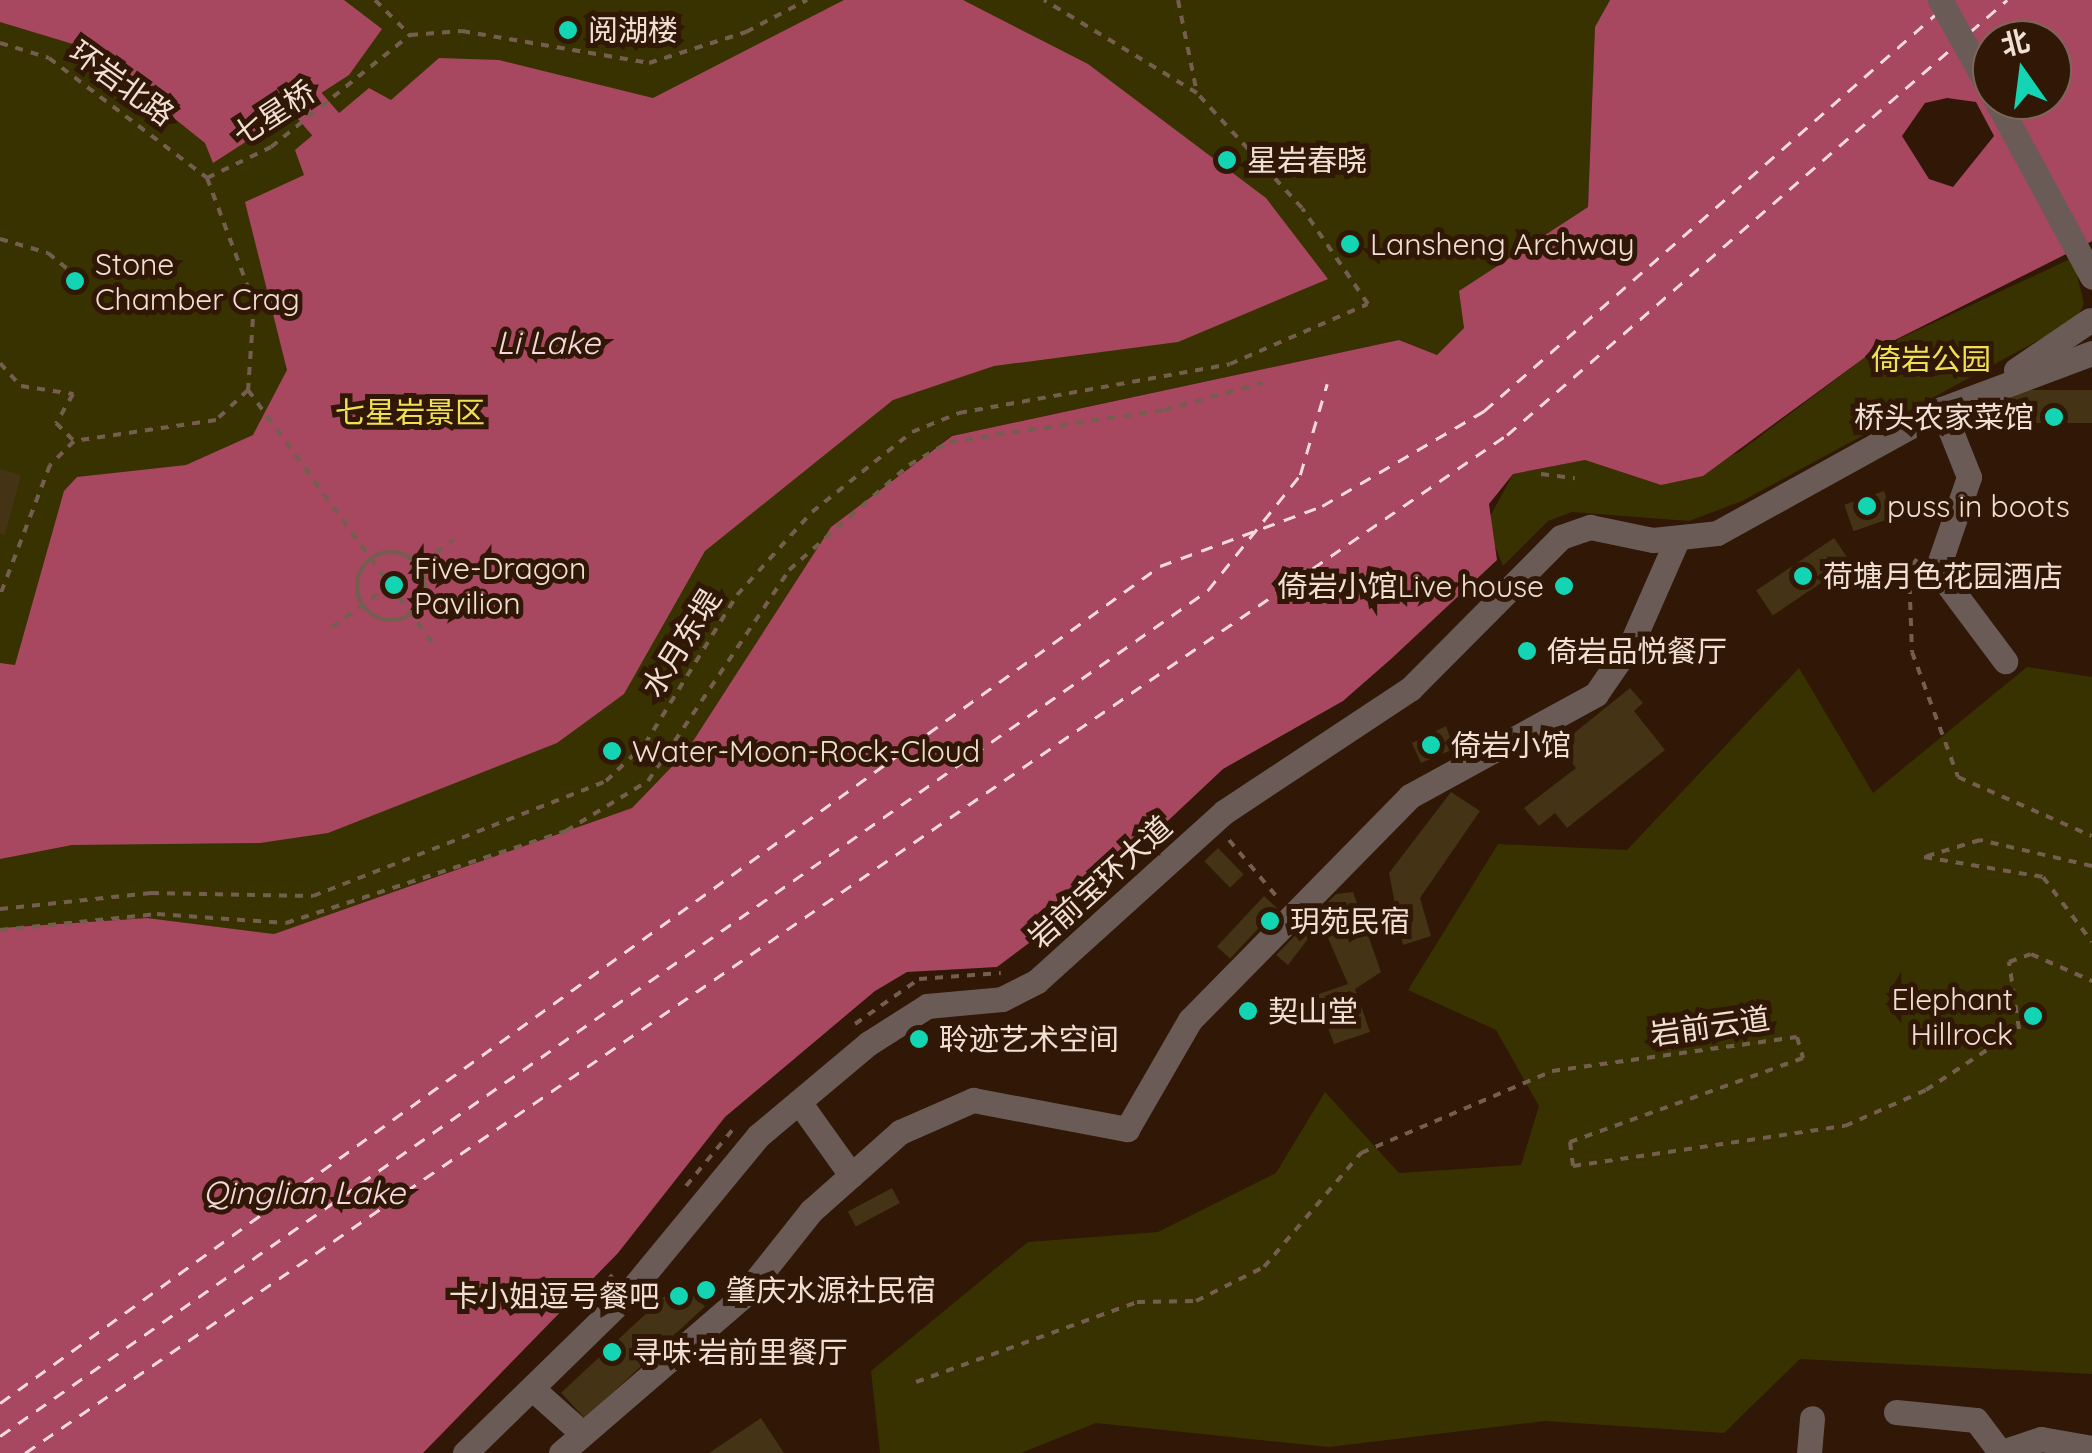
<!DOCTYPE html>
<html>
<head>
<meta charset="utf-8">
<style>
	body { margin:0 }
	#map { position:relative; width:2092px; height:1453px; overflow:hidden; background:#301706; font-family:Quicksand,"Noto Sans SC",sans-serif }
	div>[style] { position:absolute }
	.green>* { inset:0; background:#383200 }
	.water>* { inset:0; background:#a74760 }
	.river>* { height:35px; margin:-17.5px; padding:0 17.5px; transform-origin:17.5px; border-radius:17.5px; background:#a74760 }
	.ferry>* { height:2.5px; margin-top:-1.25px; transform-origin:0; background:repeating-linear-gradient(90deg,#f5d9de 0 12px,transparent 0 22px) }
	.building>* { inset:0; background:#443314; transform-origin:0 0 }
	.path>* { height:4px; margin-top:-2px; transform-origin:0; background:repeating-linear-gradient(90deg,#745e4f 0 8px,transparent 0 16px) }
	.path>.ring { margin:-2px; padding:0; box-sizing:content-box; background:none; border:4px solid #745e4f; border-radius:50% }
	.minor>* { height:25px; margin:-12.5px; padding:0 12.5px; transform-origin:12.5px; border-radius:12.5px; background:#6b5b57 }
	.dots>* { width:28px; height:28px; translate:-50% -50%; box-sizing:border-box; border:5px solid #301706; border-radius:50% }
	span { translate:-50% -50%; white-space:nowrap; text-align:center; line-height:1.15; -webkit-text-stroke:10px #301706; paint-order:stroke }
	.poi-label { font-size:30px; color:#f1dfd4 }
	.left { translate:0 -50%; text-align:left }
	.right { translate:-100% -50%; text-align:right }
	.street-label { font-size:30px; color:#f1dfd4 }
	.park-label { font-size:30px; color:#f0e152 }
	.water-label { font-size:32px; color:#f5d9de; font-style:italic }
	.north { position:absolute; left:1972px; top:20px; width:100px; height:100px; box-sizing:border-box; background:#301706; border:2px solid #7d6758; border-radius:50%; rotate:346deg; font-size:28px; font-weight:700; line-height:40px; text-align:center; color:#f1dfd4 }
	.north::after { content:''; display:block; margin:auto; width:35px; height:45px; background:#14d5b3; clip-path:polygon(50% 0,100% 100%,50% 72%,0 100%) }
</style>
</head>
<body>
<div id="map">
	<div class="green">
		<i style="clip-path:polygon(0 0,1610px 0,1595px 28px,1588px 207px,1460px 291px,1464px 328px,1437px 355px,1399px 340px,951px 436px,831px 527px,686px 752px,632px 808px,274px 934px,147px 918px,0 928px)"></i>
		<i style="clip-path:polygon(evenodd,1925px 0,2092px 0,2092px 241px,2073px 258px,2084px 304px,2076px 320px,1742px 501px,1689px 521px,1572px 512px,1548px 521px,1503px 566px,1486px 524px,1513px 474px,1585px 460px,1661px 485px,1739px 452px,1875px 350px,2072px 258px,1925px 0,1992px 40px,2052px 40px,2052px 100px,1992px 100px,1992px 40px)"></i>
		<i style="clip-path:polygon(2027px 667px,2092px 677px,2092px 1374px,1800px 1359px,1724px 1433px,1545px 1421px,1329px 1447px,1096px 1423px,1021px 1453px,880px 1453px,871px 1371px,1028px 1242px,1158px 1232px,1276px 1173px,1325px 1092px,1399px 1173px,1521px 1165px,1539px 1106px,1496px 1030px,1408px 990px,1498px 844px,1627px 850px,1799px 668px,1873px 793px)"></i>
	</div>
	<div class="water">
		<i style="clip-path:polygon(0 0,344px 0,382px 29px,349px 75px,213px 163px,205px 143px,86px 48px,0 22px)"></i>
		<i style="clip-path:polygon(844px 0,963px 0,1088px 64px,1266px 198px,1328px 279px,1178px 342px,994px 366px,893px 400px,705px 551px,624px 694px,557px 743px,328px 833px,260px 843px,72px 845px,0 859px,0 663px,15px 665px,64px 491px,77px 477px,186px 465px,253px 435px,287px 370px,245px 202px,304px 175px,295px 150px,369px 88px,391px 100px,439px 58px,499px 60px,653px 98px)"></i>
		<i style="clip-path:polygon(evenodd,1610px 0,2092px 0,2092px 241px,1875px 350px,1703px 476px,1661px 485px,1585px 460px,1513px 474px,1489px 504px,1497px 560px,1391px 659px,1343px 701px,1223px 769px,1072px 911px,997px 967px,907px 972px,875px 991px,725px 1117px,618px 1253px,423px 1453px,0 1453px,0 928px,147px 918px,274px 934px,632px 808px,686px 752px,831px 527px,952px 436px,1399px 340px,1437px 355px,1464px 328px,1459px 291px,1588px 207px,1595px 27px,1610px 0,1992px 40px,2052px 40px,2052px 100px,1992px 100px,1992px 40px,1610px 0,1947px 98px,1976px 102px,1994px 136px,1953px 187px,1929px 179px,1902px 136px,1925px 103px,1947px 98px)"></i>
	</div>
	<div class="river">
		<i style="left:308px;top:104px;width:28px;rotate:49deg"></i>
	</div>
	<div class="ferry">
		<i style="left:1970px;top:32px;width:49px;rotate:-40.9deg"></i>
		<i style="left:0;top:1403px;width:1430px;rotate:-35.81deg"></i>
		<i style="left:1160px;top:566px;width:173px;rotate:-20.3deg"></i>
		<i style="left:1322px;top:506px;width:188px;rotate:-30.4deg"></i>
		<i style="left:1484px;top:411px;width:602px;rotate:-41.29deg"></i>
		<i style="left:0;top:1436px;width:1475px;rotate:-35deg"></i>
		<i style="left:1208px;top:590px;width:147px;rotate:-51.3deg"></i>
		<i style="left:1300px;top:475px;width:95px;rotate:-73.5deg"></i>
		<i style="left:25px;top:1453px;width:1798px;rotate:-34.49deg"></i>
		<i style="left:1507px;top:435px;width:591px;rotate:-41.02deg"></i>
	</div>
	<div class="building">
		<i style="left:2092px;top:390px;width:33px;height:88px;rotate:90deg"></i>
		<i style="clip-path:polygon(0 469px,21px 475px,5px 535px,0 534px)"></i>
		<i style="left:1884px;top:491px;width:28px;height:42px;rotate:71deg"></i>
		<i style="left:1834px;top:538px;width:30px;height:94px;rotate:56deg"></i>
		<i style="clip-path:polygon(1630px 688px,1643px 703px,1634px 711px,1665px 750px,1567px 828px,1555px 813px,1539px 826px,1524px 808px,1576px 768px,1558px 746px)"></i>
		<i style="clip-path:polygon(1446px 726px,1454px 749px,1421px 763px,1412px 743px)"></i>
		<i style="clip-path:polygon(1451px 792px,1480px 811px,1420px 898px,1431px 936px,1403px 945px,1389px 873px)"></i>
		<i style="left:1218px;top:848px;width:37px;height:19px;rotate:46deg"></i>
		<i style="clip-path:polygon(1353px 892px,1381px 972px,1355px 989px,1370px 1032px,1334px 1044px,1316px 995px,1348px 984px,1321px 922px,1288px 965px,1276px 955px,1336px 894px)"></i>
		<i style="left:1264px;top:896px;width:18px;height:69px;rotate:43deg"></i>
		<i style="left:892px;top:1188px;width:17px;height:50px;rotate:62deg"></i>
		<i style="left:681px;top:1281px;width:35px;height:164px;rotate:47deg"></i>
		<i style="clip-path:polygon(761px 1418px,784px 1453px,709px 1453px)"></i>
	</div>
	<div class="path">
		<i style="left:375px;top:0;width:49px;rotate:45deg"></i>
		<i style="left:1178px;top:0;width:95px;rotate:78.5deg"></i>
		<i style="left:0;top:43px;width:51px;rotate:17deg"></i>
		<i style="left:49px;top:58px;width:198px;rotate:37.2deg"></i>
		<i style="left:207px;top:178px;width:134px;rotate:69.4deg"></i>
		<i style="left:254px;top:303px;width:87px;rotate:93.9deg"></i>
		<i style="left:248px;top:390px;width:44px;rotate:136.8deg"></i>
		<i style="left:216px;top:420px;width:144px;rotate:171.6deg"></i>
		<i style="left:74px;top:441px;width:34px;rotate:135deg"></i>
		<i style="left:50px;top:465px;width:139px;rotate:111deg"></i>
		<i style="left:207px;top:178px;width:71px;rotate:-25.8deg"></i>
		<i style="left:271px;top:147px;width:179px;rotate:-38.9deg"></i>
		<i style="left:410px;top:35px;width:52px;rotate:-4.4deg"></i>
		<i style="left:462px;top:31px;width:190px;rotate:9.7deg"></i>
		<i style="left:649px;top:63px;width:102px;rotate:-17.7deg"></i>
		<i style="left:746px;top:32px;width:69px;rotate:-27.7deg"></i>
		<i style="left:0;top:239px;width:50px;rotate:16.3deg"></i>
		<i style="left:48px;top:253px;width:50px;rotate:39.4deg"></i>
		<i style="left:0;top:363px;width:31px;rotate:48deg"></i>
		<i style="left:21px;top:386px;width:53px;rotate:8.7deg"></i>
		<i style="left:73px;top:394px;width:34px;rotate:120deg"></i>
		<i style="left:56px;top:423px;width:25px;rotate:45deg"></i>
		<i style="left:248px;top:390px;width:319px;rotate:53.9deg"></i>
		<i style="left:1541px;top:474px;width:34px;rotate:7deg"></i>
		<i class="ring" style="left:357px;top:552px;width:64px;height:64px"></i>
		<i style="left:1917px;top:559px;width:14px;rotate:126deg"></i>
		<i style="left:1909px;top:570px;width:82px;rotate:87.9deg"></i>
		<i style="left:1912px;top:652px;width:133px;rotate:69.8deg"></i>
		<i style="left:1958px;top:777px;width:146px;rotate:23.8deg"></i>
		<i style="left:332px;top:627px;width:149px;rotate:-35.7deg"></i>
		<i style="left:1229px;top:840px;width:75px;rotate:49.9deg"></i>
		<i style="left:2092px;top:866px;width:115px;rotate:-166.9deg"></i>
		<i style="left:1980px;top:840px;width:59px;rotate:163.1deg"></i>
		<i style="left:1924px;top:857px;width:121px;rotate:9.5deg"></i>
		<i style="left:2043px;top:877px;width:81px;rotate:53deg"></i>
		<i style="left:0;top:909px;width:152px;rotate:-6deg"></i>
		<i style="left:151px;top:893px;width:162px;rotate:1.1deg"></i>
		<i style="left:313px;top:896px;width:315px;rotate:-21.4deg"></i>
		<i style="left:606px;top:781px;width:54px;rotate:-43.5deg"></i>
		<i style="left:645px;top:744px;width:175px;rotate:-58.3deg"></i>
		<i style="left:737px;top:595px;width:112px;rotate:-47.9deg"></i>
		<i style="left:812px;top:512px;width:128px;rotate:-38.7deg"></i>
		<i style="left:912px;top:432px;width:51px;rotate:-22deg"></i>
		<i style="left:959px;top:413px;width:275px;rotate:-10.2deg"></i>
		<i style="left:1230px;top:364px;width:150px;rotate:-23.5deg"></i>
		<i style="left:1368px;top:304px;width:116px;rotate:-124.5deg"></i>
		<i style="left:1302px;top:208px;width:156px;rotate:-132.4deg"></i>
		<i style="left:1197px;top:93px;width:179px;rotate:-148.7deg"></i>
		<i style="left:0;top:930px;width:158px;rotate:-5.8deg"></i>
		<i style="left:157px;top:914px;width:129px;rotate:4deg"></i>
		<i style="left:286px;top:923px;width:295px;rotate:-18.2deg"></i>
		<i style="left:566px;top:831px;width:96px;rotate:-31.4deg"></i>
		<i style="left:648px;top:781px;width:254px;rotate:-56.2deg"></i>
		<i style="left:789px;top:570px;width:159px;rotate:-41.2deg"></i>
		<i style="left:909px;top:465px;width:46px;rotate:-29.9deg"></i>
		<i style="left:949px;top:442px;width:217px;rotate:-8.5deg"></i>
		<i style="left:1164px;top:410px;width:102px;rotate:-15.4deg"></i>
		<i style="left:855px;top:1024px;width:78px;rotate:-35.1deg"></i>
		<i style="left:919px;top:979px;width:82px;rotate:-4.2deg"></i>
		<i style="left:686px;top:1186px;width:75px;rotate:-50.4deg"></i>
		<i style="left:596px;top:1292px;width:30px;rotate:-46deg"></i>
		<i style="left:916px;top:1382px;width:235px;rotate:-19.9deg"></i>
		<i style="left:1137px;top:1302px;width:59px;rotate:-1deg"></i>
		<i style="left:1196px;top:1301px;width:76px;rotate:-26.6deg"></i>
		<i style="left:1264px;top:1267px;width:150px;rotate:-49.6deg"></i>
		<i style="left:1361px;top:1153px;width:208px;rotate:-23.2deg"></i>
		<i style="left:1552px;top:1071px;width:247px;rotate:-7.9deg"></i>
		<i style="left:1797px;top:1037px;width:22px;rotate:74deg"></i>
		<i style="left:1803px;top:1058px;width:248px;rotate:160.2deg"></i>
		<i style="left:1570px;top:1142px;width:24px;rotate:83deg"></i>
		<i style="left:1573px;top:1166px;width:275px;rotate:-8.4deg"></i>
		<i style="left:1845px;top:1126px;width:89px;rotate:-24deg"></i>
		<i style="left:1926px;top:1090px;width:111px;rotate:-33.3deg"></i>
		<i style="left:2019px;top:1029px;width:68px;rotate:-98.5deg"></i>
		<i style="left:2009px;top:962px;width:23px;rotate:-20deg"></i>
		<i style="left:2031px;top:954px;width:67px;rotate:23.9deg"></i>
	</div>
	<div class="minor">
		<i style="left:1940px;top:0;width:107px;rotate:60.8deg"></i>
		<i style="left:1996px;top:100px;width:201px;rotate:61.5deg"></i>
		<i style="left:2016px;top:370px;width:89px;rotate:-34deg"></i>
		<i style="left:1942px;top:409px;width:73px;rotate:68.3deg"></i>
		<i style="left:1969px;top:477px;width:98px;rotate:109deg"></i>
		<i style="left:1937px;top:570px;width:114px;rotate:53.2deg"></i>
		<i style="left:799px;top:1102px;width:90px;rotate:54.5deg"></i>
		<i style="left:535px;top:1391px;width:63px;rotate:41.8deg"></i>
		<i style="left:1896px;top:1412px;width:80px;rotate:5.7deg"></i>
		<i style="left:1976px;top:1420px;width:40px;rotate:53deg"></i>
		<i style="left:465px;top:1453px;width:226px;rotate:-44.3deg"></i>
		<i style="left:627px;top:1295px;width:206px;rotate:-50.5deg"></i>
		<i style="left:758px;top:1136px;width:145px;rotate:-40deg"></i>
		<i style="left:869px;top:1043px;width:69px;rotate:-32.5deg"></i>
		<i style="left:927px;top:1006px;width:75px;rotate:-5.3deg"></i>
		<i style="left:1002px;top:999px;width:39px;rotate:-27deg"></i>
		<i style="left:1037px;top:981px;width:252px;rotate:-42.1deg"></i>
		<i style="left:1224px;top:812px;width:223px;rotate:-33.5deg"></i>
		<i style="left:1410px;top:689px;width:214px;rotate:-45.2deg"></i>
		<i style="left:1561px;top:537px;width:31px;rotate:-19deg"></i>
		<i style="left:1590px;top:527px;width:64px;rotate:11.7deg"></i>
		<i style="left:1653px;top:540px;width:64px;rotate:-6.2deg"></i>
		<i style="left:1717px;top:533px;width:257px;rotate:-28.9deg"></i>
		<i style="left:1942px;top:409px;width:160px;rotate:-20.5deg"></i>
		<i style="left:561px;top:1453px;width:243px;rotate:-40.8deg"></i>
		<i style="left:745px;top:1294px;width:106px;rotate:-51.5deg"></i>
		<i style="left:811px;top:1211px;width:119px;rotate:-41.6deg"></i>
		<i style="left:900px;top:1132px;width:80px;rotate:-23.7deg"></i>
		<i style="left:973px;top:1100px;width:157px;rotate:10.7deg"></i>
		<i style="left:1127px;top:1129px;width:126px;rotate:-60deg"></i>
		<i style="left:1190px;top:1020px;width:314px;rotate:-45.5deg"></i>
		<i style="left:1410px;top:796px;width:212px;rotate:-28.7deg"></i>
		<i style="left:1596px;top:694px;width:65px;rotate:-55.6deg"></i>
		<i style="left:1633px;top:640px;width:109px;rotate:-66.3deg"></i>
		<i style="left:1809px;top:1453px;width:35px;rotate:-85deg"></i>
		<i style="left:1999px;top:1453px;width:44px;rotate:-18.4deg"></i>
		<i style="left:2041px;top:1439px;width:52px;rotate:10deg"></i>
	</div>
	<div class="dots">
		<i style="left:568px;top:30px;background:#14d5b3"></i>
		<i style="left:1227px;top:160px;background:#14d5b3"></i>
		<i style="left:1350px;top:244px;background:#14d5b3"></i>
		<i style="left:75px;top:281px;background:#14d5b3"></i>
		<i style="left:2054px;top:417px;background:#14d5b3"></i>
		<i style="left:1867px;top:506px;background:#14d5b3"></i>
		<i style="left:1803px;top:576px;background:#14d5b3"></i>
		<i style="left:394px;top:585px;background:#14d5b3"></i>
		<i style="left:1564px;top:586px;background:#14d5b3"></i>
		<i style="left:1527px;top:651px;background:#14d5b3"></i>
		<i style="left:1431px;top:745px;background:#14d5b3"></i>
		<i style="left:612px;top:751px;background:#14d5b3"></i>
		<i style="left:1270px;top:921px;background:#14d5b3"></i>
		<i style="left:1248px;top:1011px;background:#14d5b3"></i>
		<i style="left:2033px;top:1016px;background:#14d5b3"></i>
		<i style="left:919px;top:1039px;background:#14d5b3"></i>
		<i style="left:706px;top:1290px;background:#14d5b3"></i>
		<i style="left:679px;top:1296px;background:#14d5b3"></i>
		<i style="left:612px;top:1352px;background:#14d5b3"></i>
	</div>
	<div class="poi-label">
		<span class="left" style="left:588px;top:30px">阅湖楼</span>
		<span class="left" style="left:1247px;top:160px">星岩春晓</span>
		<span class="left" style="left:1370px;top:244px">Lansheng Archway</span>
		<span class="left" style="left:95px;top:281px">Stone<br>Chamber Crag</span>
		<span class="right" style="left:2034px;top:417px">桥头农家菜馆</span>
		<span class="left" style="left:1887px;top:506px">puss in boots</span>
		<span class="left" style="left:414px;top:585px">Five-Dragon<br>Pavilion</span>
		<span class="left" style="left:1823px;top:576px">荷塘月色花园酒店</span>
		<span class="right" style="left:1544px;top:586px">倚岩小馆Live house</span>
		<span class="left" style="left:1547px;top:651px">倚岩品悦餐厅</span>
		<span class="left" style="left:1451px;top:745px">倚岩小馆</span>
		<span class="left" style="left:632px;top:751px">Water-Moon-Rock-Cloud</span>
		<span class="left" style="left:1290px;top:921px">玥苑民宿</span>
		<span class="right" style="left:2013px;top:1016px">Elephant<br>Hillrock</span>
		<span class="left" style="left:1268px;top:1011px">契山堂</span>
		<span class="left" style="left:939px;top:1039px">聆迹艺术空间</span>
		<span class="left" style="left:726px;top:1290px">肇庆水源社民宿</span>
		<span class="right" style="left:659px;top:1296px">卡小姐逗号餐吧</span>
		<span class="left" style="left:632px;top:1352px">寻味·岩前里餐厅</span>
	</div>
	<div class="street-label">
		<span style="left:122px;top:83px;rotate:36deg">环岩北路</span>
		<span style="left:274px;top:113px;rotate:-33deg">七星桥</span>
		<span style="left:681px;top:643px;rotate:-58deg">水月东堤</span>
		<span style="left:1100px;top:882px;rotate:-42deg">岩前宝环大道</span>
		<span style="left:1710px;top:1026px;rotate:-8deg">岩前云道</span>
	</div>
	<div class="park-label">
		<span style="left:1931px;top:359px">倚岩公园</span>
		<span style="left:410px;top:412px">七星岩景区</span>
	</div>
	<div class="water-label">
		<span style="left:548px;top:342px">Li Lake</span>
		<span style="left:304px;top:1192px">Qinglian Lake</span>
	</div>
	<div class="north">北</div>
</div>
</body>
</html>
